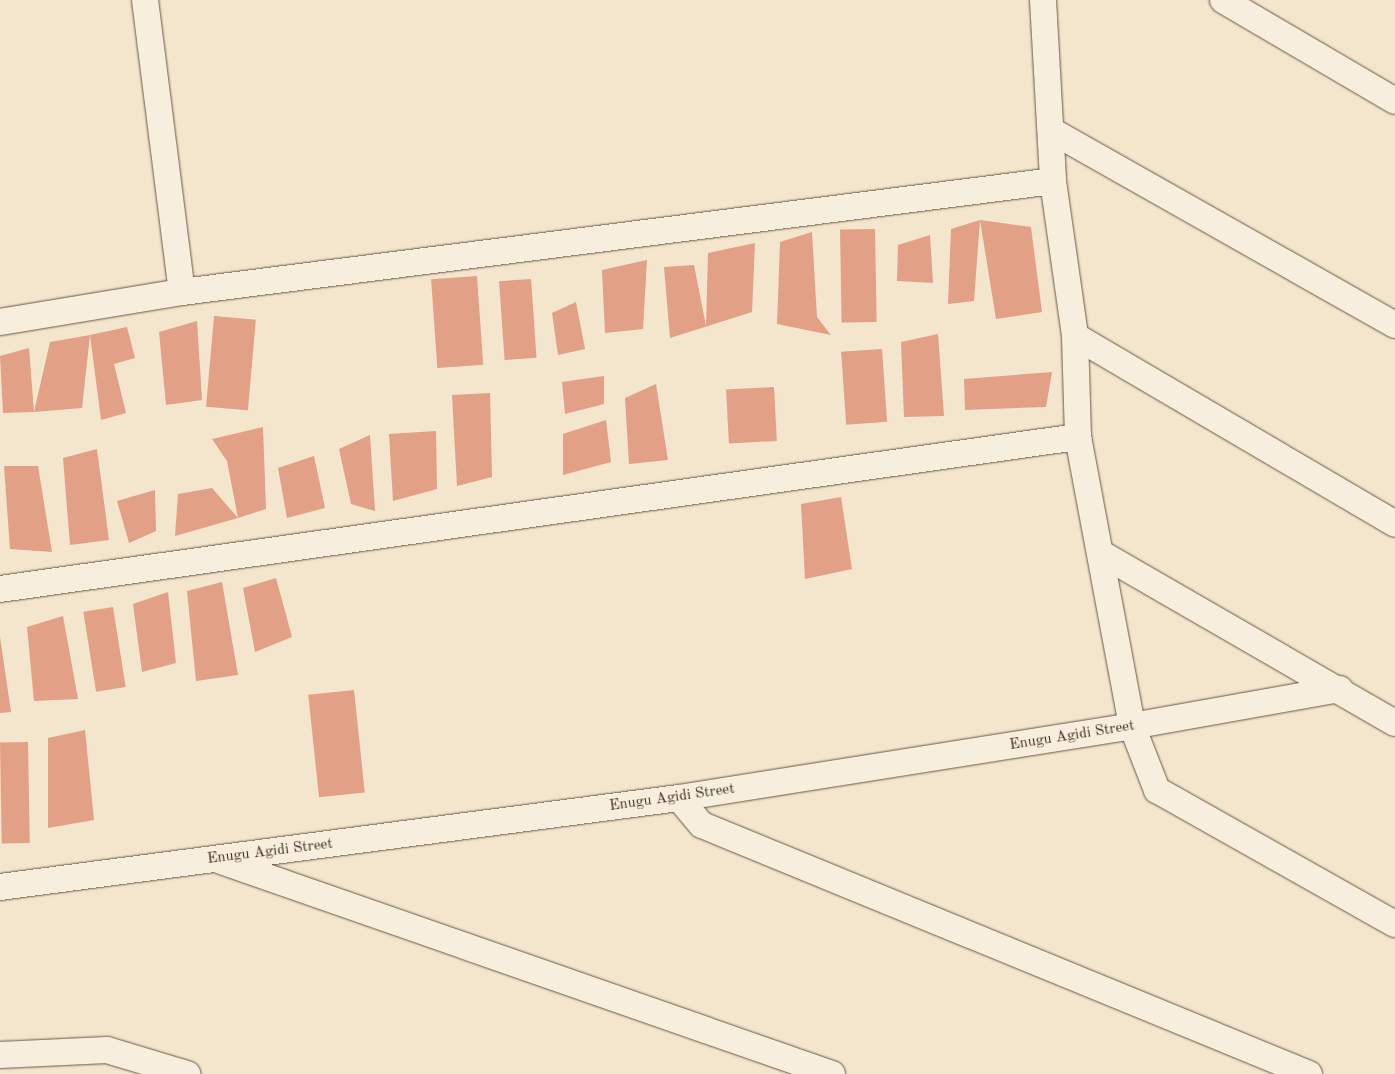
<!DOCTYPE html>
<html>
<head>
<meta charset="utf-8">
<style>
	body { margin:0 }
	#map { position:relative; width:1395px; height:1074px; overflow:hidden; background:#f4e5cd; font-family:"Old Standard TT",serif }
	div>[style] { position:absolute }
	.building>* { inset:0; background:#e2a087; transform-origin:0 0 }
	.roads { filter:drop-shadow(0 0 1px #695844) drop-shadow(0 0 1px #695844) }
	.minor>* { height:26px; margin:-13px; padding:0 13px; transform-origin:13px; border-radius:13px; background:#f8eede }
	span { translate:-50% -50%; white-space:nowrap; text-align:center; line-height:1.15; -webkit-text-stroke:4px #f8eede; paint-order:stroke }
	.street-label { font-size:15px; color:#3b2916 }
</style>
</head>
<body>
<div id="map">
	<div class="building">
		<i style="clip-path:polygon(980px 220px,974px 301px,948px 304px,951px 229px,980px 220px,1031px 227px,1042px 312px,996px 319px)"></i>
		<i style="left:875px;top:229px;width:93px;height:35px;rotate:89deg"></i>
		<i style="clip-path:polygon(812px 232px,817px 317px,831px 335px,777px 324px,780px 242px)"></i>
		<i style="clip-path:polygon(930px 235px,933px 283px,897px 281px,898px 245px)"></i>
		<i style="clip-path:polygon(755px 243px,752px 312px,670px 338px,664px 267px,694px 265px,706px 326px,708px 253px)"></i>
		<i style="clip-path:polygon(647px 260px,643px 329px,605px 333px,602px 270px)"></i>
		<i style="left:477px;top:276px;width:89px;height:46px;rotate:86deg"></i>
		<i style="left:531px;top:279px;width:79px;height:32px;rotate:86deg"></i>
		<i style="clip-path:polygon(576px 302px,585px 349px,558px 355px,552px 313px)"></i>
		<i style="left:214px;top:316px;width:42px;height:91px;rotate:5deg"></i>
		<i style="clip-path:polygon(197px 321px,202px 400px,166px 405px,159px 332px)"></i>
		<i style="clip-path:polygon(127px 327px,135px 358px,114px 364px,126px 413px,101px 420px,90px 335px)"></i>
		<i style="clip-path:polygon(938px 334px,944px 416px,904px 417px,901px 342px)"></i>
		<i style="clip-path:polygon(90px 335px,82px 408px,34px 412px,50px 342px)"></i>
		<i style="clip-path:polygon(29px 348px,34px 412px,3px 413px,0 356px)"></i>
		<i style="left:882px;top:349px;width:73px;height:41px;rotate:86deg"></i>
		<i style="clip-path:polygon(1052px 372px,1046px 407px,965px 410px,964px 379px)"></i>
		<i style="clip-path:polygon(604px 376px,604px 404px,565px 414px,562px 382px)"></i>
		<i style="clip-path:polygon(656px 384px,668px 460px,629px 464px,625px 398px)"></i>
		<i style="left:774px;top:387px;width:54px;height:48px;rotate:87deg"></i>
		<i style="clip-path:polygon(490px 393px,492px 477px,457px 486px,452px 395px)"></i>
		<i style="clip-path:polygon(606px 420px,611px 462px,563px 475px,563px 434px)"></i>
		<i style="clip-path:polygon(263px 427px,266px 509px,238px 518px,175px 536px,178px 494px,212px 488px,238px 518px,227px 461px,212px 439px)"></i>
		<i style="clip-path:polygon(436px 431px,437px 489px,393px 501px,389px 434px)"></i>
		<i style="clip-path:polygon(370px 435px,375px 511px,351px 504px,339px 449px)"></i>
		<i style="clip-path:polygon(97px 449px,109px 540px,70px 545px,63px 458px)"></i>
		<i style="clip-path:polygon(314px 456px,325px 508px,287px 518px,278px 468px)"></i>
		<i style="clip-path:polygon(4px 466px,38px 466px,52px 552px,10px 549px)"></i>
		<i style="clip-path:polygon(155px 490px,156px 531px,129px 543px,117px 501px)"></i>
		<i style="clip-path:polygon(841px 497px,852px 569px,805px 579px,801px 504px)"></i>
		<i style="clip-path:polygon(276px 578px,292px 637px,255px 652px,243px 588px)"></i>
		<i style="clip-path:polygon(222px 582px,238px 675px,196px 681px,187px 591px)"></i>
		<i style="clip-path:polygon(168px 592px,176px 663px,142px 672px,133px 604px)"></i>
		<i style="left:113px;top:607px;width:81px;height:30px;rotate:81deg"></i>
		<i style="clip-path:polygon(63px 616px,78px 699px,34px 701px,27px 627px)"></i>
		<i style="clip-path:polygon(0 637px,11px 712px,0 713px)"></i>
		<i style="left:354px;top:690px;width:103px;height:46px;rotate:84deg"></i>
		<i style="clip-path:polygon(85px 730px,94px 820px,48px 828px,48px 738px)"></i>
		<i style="left:28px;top:742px;width:101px;height:28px;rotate:89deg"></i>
	</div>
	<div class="roads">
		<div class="minor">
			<i style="left:145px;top:0;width:294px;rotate:82.8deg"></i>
			<i style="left:1043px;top:0;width:181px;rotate:86.8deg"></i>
			<i style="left:1053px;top:181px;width:157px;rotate:81.9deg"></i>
			<i style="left:1075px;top:336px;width:101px;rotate:88.3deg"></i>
			<i style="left:1078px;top:437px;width:294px;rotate:79.4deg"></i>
			<i style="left:1132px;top:726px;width:69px;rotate:68.7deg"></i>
			<i style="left:1157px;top:790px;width:273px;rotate:29.4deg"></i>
			<i style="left:1223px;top:0;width:199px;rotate:30.4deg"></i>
			<i style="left:1052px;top:131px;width:394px;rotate:29.5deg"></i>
			<i style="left:0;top:322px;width:184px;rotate:-9.4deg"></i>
			<i style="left:182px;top:292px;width:878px;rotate:-7.26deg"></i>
			<i style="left:1075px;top:336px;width:371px;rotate:30.4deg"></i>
			<i style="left:1102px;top:554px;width:338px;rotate:30deg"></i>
			<i style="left:0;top:589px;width:1089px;rotate:-8.03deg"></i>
			<i style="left:679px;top:798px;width:35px;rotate:50deg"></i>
			<i style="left:702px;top:825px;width:656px;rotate:22.3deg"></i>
			<i style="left:221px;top:861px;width:647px;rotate:19.22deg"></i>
			<i style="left:0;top:887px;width:685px;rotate:-7.47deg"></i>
			<i style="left:679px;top:798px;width:459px;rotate:-9deg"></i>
			<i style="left:1132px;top:726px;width:211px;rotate:-10.1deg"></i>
			<i style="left:0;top:1055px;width:107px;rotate:-2.7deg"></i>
			<i style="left:107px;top:1050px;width:84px;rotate:16.7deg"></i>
		</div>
	</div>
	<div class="street-label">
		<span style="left:1072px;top:736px;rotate:-9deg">Enugu Agidi Street</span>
		<span style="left:672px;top:798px;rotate:-8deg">Enugu Agidi Street</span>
		<span style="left:270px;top:852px;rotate:-7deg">Enugu Agidi Street</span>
	</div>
</div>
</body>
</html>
